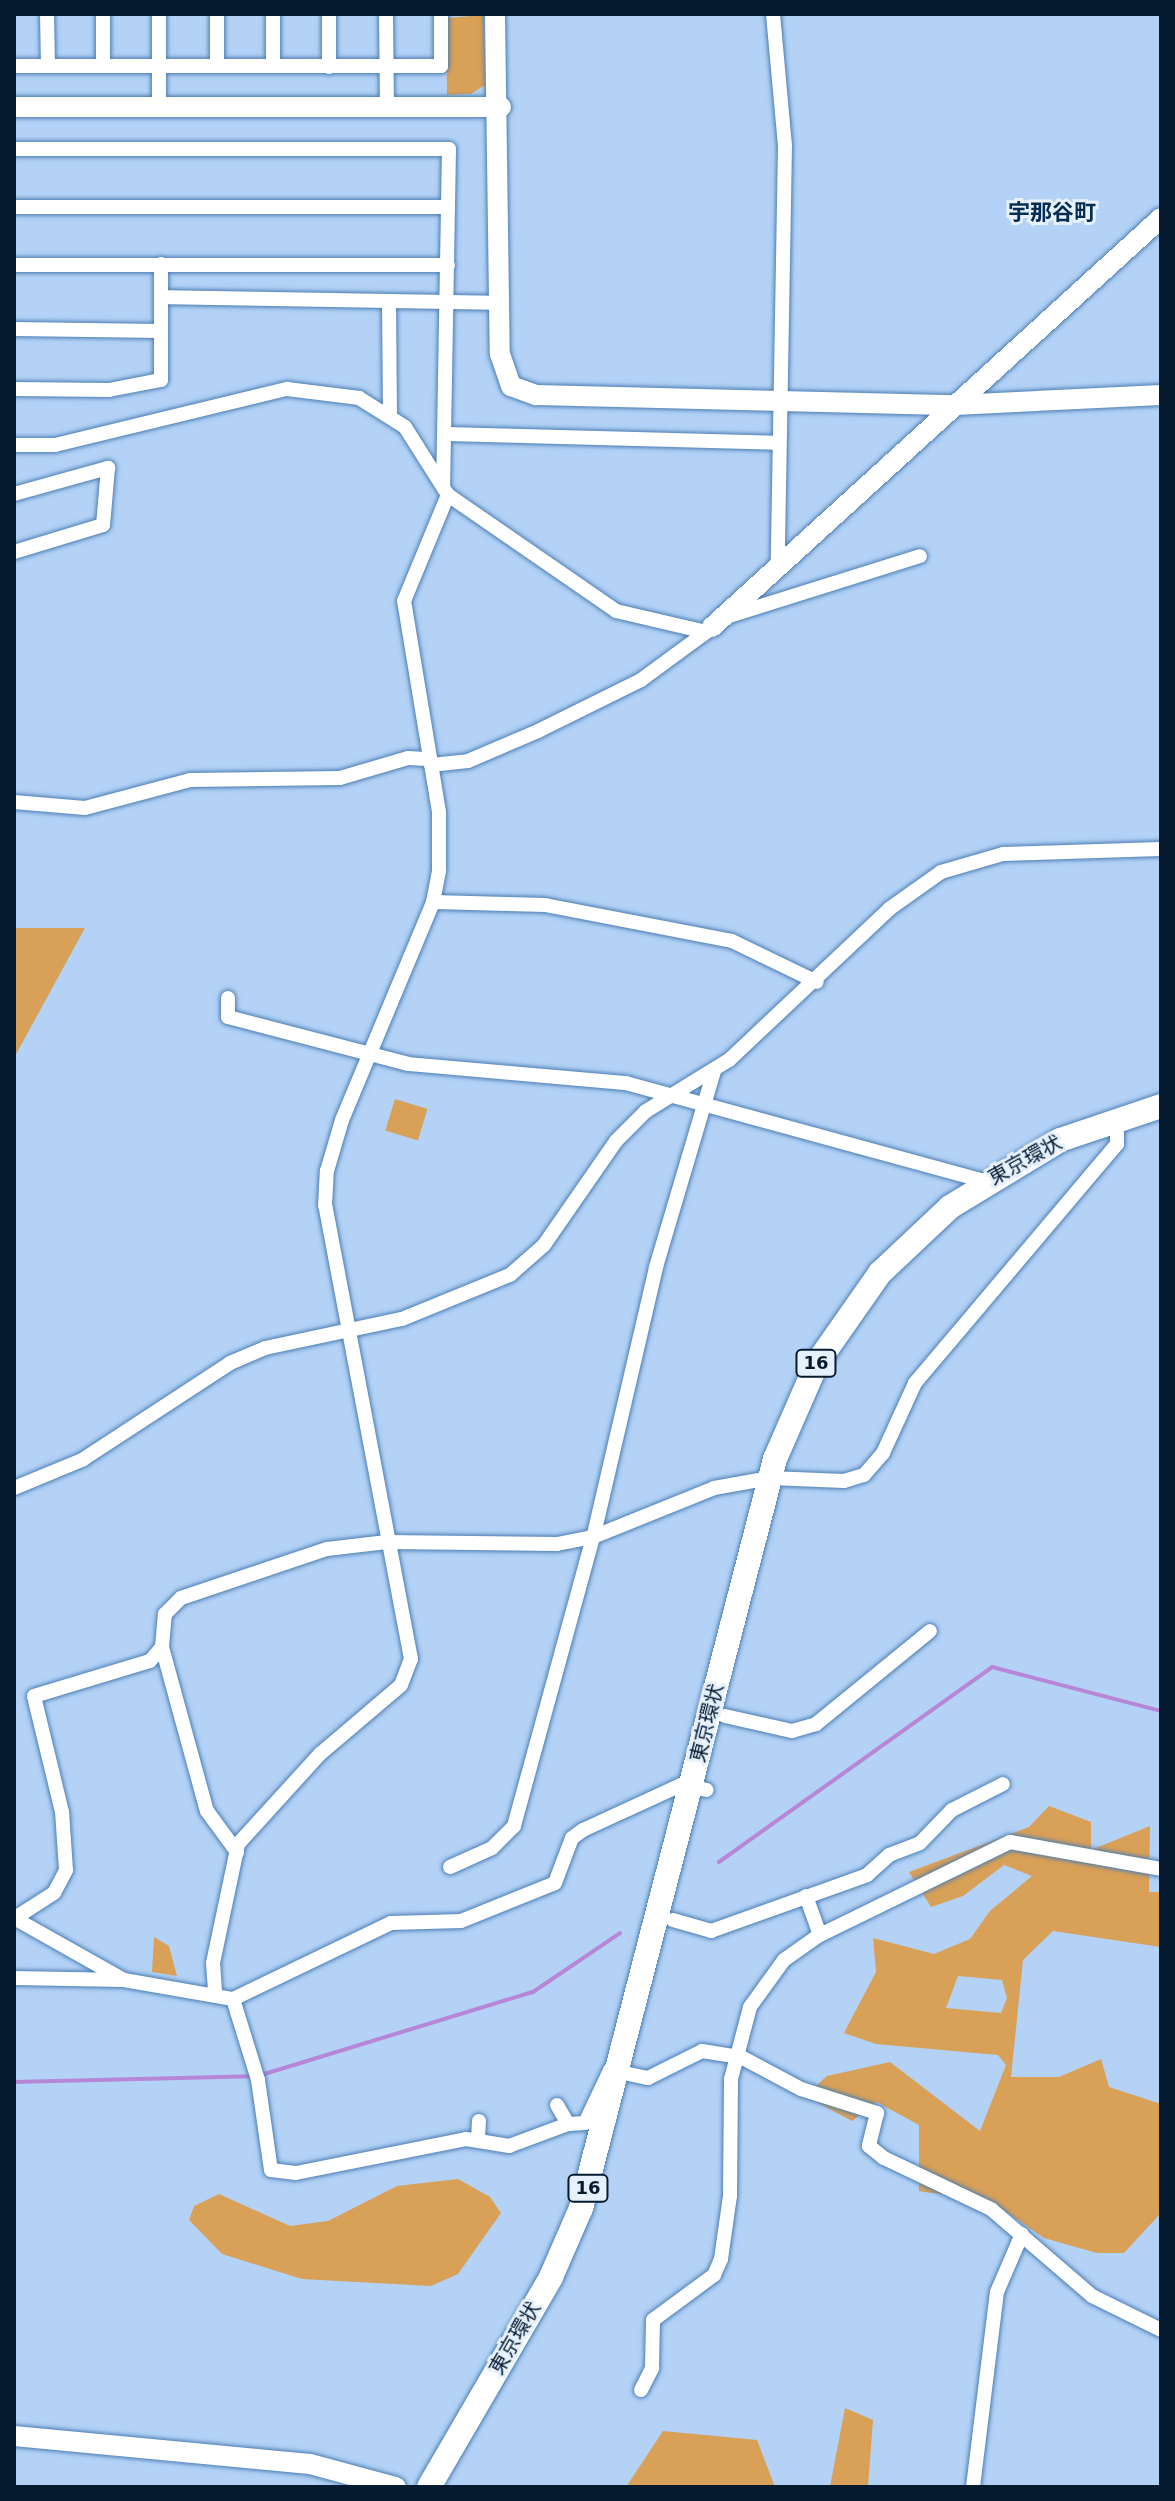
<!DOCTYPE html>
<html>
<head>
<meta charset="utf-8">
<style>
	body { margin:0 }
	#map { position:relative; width:1175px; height:2501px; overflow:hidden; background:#b3d2f6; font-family:"DejaVu Sans","Noto Sans JP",sans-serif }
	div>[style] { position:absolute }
	.green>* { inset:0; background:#d9a057; transform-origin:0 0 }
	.stream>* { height:4px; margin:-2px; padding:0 2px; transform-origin:2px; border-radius:2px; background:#b786d7 }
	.roads { filter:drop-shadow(0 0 2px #4b7eb4) drop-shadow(0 0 2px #4b7eb4) }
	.street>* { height:14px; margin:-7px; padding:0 7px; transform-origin:7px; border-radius:7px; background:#fff }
	.secondary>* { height:20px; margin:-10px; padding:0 10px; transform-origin:10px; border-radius:10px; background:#fff }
	.highway>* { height:24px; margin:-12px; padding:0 12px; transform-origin:12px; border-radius:12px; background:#fff }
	span { translate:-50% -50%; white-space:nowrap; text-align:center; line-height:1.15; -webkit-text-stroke:6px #e6f1fd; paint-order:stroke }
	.shield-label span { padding:2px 6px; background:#e6f1fd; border:2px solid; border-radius:6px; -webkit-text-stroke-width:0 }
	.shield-label { font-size:18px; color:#061b30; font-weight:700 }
	.street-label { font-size:20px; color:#061b30 }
	.neighbourhood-label { font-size:22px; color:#052d52; font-weight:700 }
	.frame { position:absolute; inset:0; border:16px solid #061b30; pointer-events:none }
</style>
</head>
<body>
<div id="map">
	<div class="green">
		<i style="clip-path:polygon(484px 15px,485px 85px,471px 94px,447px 95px,446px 18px)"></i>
		<i style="clip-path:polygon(14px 928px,85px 928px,14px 1058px)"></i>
		<i style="left:395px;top:1099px;width:34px;height:33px;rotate:17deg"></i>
		<i style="clip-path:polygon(evenodd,1049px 1806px,1091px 1822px,1091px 1850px,1150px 1826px,1149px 1892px,1161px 1892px,1161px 1947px,1053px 1931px,1023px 1960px,1011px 2077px,1059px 2077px,1101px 2059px,1109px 2087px,1161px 2104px,1161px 2213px,1124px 2253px,1097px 2253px,1044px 2238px,992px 2202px,919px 2191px,919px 2125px,877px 2102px,852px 2121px,805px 2096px,827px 2076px,890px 2062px,980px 2131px,1006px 2065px,998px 2055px,876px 2044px,844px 2033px,876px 1972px,873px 1938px,934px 1954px,970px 1939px,990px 1911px,1032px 1876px,1004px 1865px,963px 1896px,931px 1907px,909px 1872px,1029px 1827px,1049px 1806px,958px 1976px,1002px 1980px,1007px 1998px,1001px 2013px,946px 2008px,958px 1976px)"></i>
		<i style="clip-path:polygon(154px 1937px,169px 1946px,177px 1976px,152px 1972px)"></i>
		<i style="clip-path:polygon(458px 2179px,490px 2197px,501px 2213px,458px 2274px,431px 2286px,302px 2279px,222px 2254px,189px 2220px,194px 2206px,219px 2194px,290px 2226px,328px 2221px,397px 2186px)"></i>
		<i style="clip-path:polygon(845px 2408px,873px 2420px,868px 2487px,830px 2487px)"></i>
		<i style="clip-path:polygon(663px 2431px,757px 2440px,775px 2487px,626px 2487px)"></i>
	</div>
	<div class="stream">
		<i style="left:719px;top:1862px;width:335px;rotate:-35.5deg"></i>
		<i style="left:992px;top:1667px;width:175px;rotate:14.6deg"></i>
		<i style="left:261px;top:2075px;width:284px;rotate:-17deg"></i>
		<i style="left:533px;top:1992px;width:105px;rotate:-34.1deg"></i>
		<i style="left:14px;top:2082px;width:238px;rotate:-1.4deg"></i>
	</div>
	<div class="roads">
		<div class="street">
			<i style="left:47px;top:14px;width:52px;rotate:88.9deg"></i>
			<i style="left:103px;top:14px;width:52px;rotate:90deg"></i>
			<i style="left:217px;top:14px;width:52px;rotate:90deg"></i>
			<i style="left:273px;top:14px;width:52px;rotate:90deg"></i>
			<i style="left:386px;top:14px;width:93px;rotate:89.4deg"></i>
			<i style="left:773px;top:14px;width:132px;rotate:84.8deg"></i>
			<i style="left:785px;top:145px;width:422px;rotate:91deg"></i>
			<i style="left:14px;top:66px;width:427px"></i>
			<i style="left:441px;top:66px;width:52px;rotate:-90deg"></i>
			<i style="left:329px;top:67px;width:53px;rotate:-90deg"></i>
			<i style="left:159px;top:107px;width:93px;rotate:-90deg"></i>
			<i style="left:14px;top:149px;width:435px"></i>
			<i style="left:449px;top:149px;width:336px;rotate:91deg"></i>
			<i style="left:14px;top:207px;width:434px"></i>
			<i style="left:14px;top:265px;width:434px"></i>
			<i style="left:161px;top:297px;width:340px;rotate:1deg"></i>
			<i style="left:389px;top:301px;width:113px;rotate:89.5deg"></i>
			<i style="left:14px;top:329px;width:147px;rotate:0.8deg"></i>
			<i style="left:14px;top:389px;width:95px;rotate:0.6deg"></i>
			<i style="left:109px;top:390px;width:53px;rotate:-10.9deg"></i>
			<i style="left:161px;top:380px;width:116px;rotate:-90deg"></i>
			<i style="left:445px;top:434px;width:334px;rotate:1.5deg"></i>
			<i style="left:14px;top:445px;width:41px"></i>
			<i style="left:55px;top:445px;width:239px;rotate:-13.6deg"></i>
			<i style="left:287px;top:389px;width:73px;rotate:7.1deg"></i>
			<i style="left:359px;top:398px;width:54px;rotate:32.2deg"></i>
			<i style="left:405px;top:427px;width:80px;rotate:57.7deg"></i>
			<i style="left:448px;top:495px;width:204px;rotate:34.6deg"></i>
			<i style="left:616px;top:611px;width:92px;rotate:13.1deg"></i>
			<i style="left:14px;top:494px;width:98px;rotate:-15.5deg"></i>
			<i style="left:108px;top:468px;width:57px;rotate:95deg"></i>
			<i style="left:103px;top:525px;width:93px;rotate:163.1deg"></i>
			<i style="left:729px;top:616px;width:200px;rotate:-17.4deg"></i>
			<i style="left:431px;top:765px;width:37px;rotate:-6deg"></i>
			<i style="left:468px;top:761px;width:76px;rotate:-23.2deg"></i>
			<i style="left:538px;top:731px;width:115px;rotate:-26.3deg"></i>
			<i style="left:641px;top:680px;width:84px;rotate:-36.3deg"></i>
			<i style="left:14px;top:802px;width:71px;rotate:4.8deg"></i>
			<i style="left:85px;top:808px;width:109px;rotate:-14.9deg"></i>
			<i style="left:190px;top:780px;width:150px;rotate:-0.8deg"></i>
			<i style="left:340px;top:778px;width:71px;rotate:-16.4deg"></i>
			<i style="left:408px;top:758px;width:22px;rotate:3deg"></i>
			<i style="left:433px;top:902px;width:112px;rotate:1.5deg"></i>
			<i style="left:545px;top:905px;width:190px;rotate:10.9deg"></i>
			<i style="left:732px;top:941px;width:94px;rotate:25.8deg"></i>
			<i style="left:228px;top:998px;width:19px;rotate:90deg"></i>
			<i style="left:228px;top:1017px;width:186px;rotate:14.6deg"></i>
			<i style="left:408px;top:1064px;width:219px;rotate:5deg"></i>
			<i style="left:626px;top:1083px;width:371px;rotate:15.3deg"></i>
			<i style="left:14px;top:1488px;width:74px;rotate:-22.4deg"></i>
			<i style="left:82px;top:1460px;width:177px;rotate:-33.2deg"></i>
			<i style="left:230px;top:1363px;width:38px;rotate:-23deg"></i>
			<i style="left:265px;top:1348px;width:140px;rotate:-12deg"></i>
			<i style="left:402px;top:1319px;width:117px;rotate:-22.2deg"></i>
			<i style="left:510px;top:1275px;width:45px;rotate:-41.4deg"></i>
			<i style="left:544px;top:1245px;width:126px;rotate:-55.3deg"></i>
			<i style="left:616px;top:1141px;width:42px;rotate:-45deg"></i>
			<i style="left:646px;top:1111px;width:97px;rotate:-31.6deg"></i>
			<i style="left:729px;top:1060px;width:220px;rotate:-43.3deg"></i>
			<i style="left:889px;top:909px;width:64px;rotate:-35.4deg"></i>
			<i style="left:941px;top:872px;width:65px;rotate:-16.2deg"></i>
			<i style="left:1003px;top:854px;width:158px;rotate:-1.8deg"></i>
			<i style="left:162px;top:1647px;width:170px;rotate:74.7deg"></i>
			<i style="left:207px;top:1811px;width:51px;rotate:53.8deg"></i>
			<i style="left:725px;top:1716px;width:69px;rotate:12.6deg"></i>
			<i style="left:792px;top:1731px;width:25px;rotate:-16deg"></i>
			<i style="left:816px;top:1724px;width:147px;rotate:-39.2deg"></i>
			<i style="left:450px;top:1867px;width:46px;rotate:-24.3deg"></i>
			<i style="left:492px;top:1848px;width:31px;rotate:-45deg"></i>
			<i style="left:514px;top:1826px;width:303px;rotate:-74.7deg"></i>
			<i style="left:594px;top:1534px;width:274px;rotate:-76.9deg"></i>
			<i style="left:656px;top:1267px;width:204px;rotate:-73.5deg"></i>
			<i style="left:806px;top:1896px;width:41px;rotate:70.3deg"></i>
			<i style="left:14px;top:1918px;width:126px;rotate:29.4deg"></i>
			<i style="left:15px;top:1918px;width:46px;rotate:-32.7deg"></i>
			<i style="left:54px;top:1893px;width:26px;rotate:-62deg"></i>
			<i style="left:66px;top:1870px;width:58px;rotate:-93.9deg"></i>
			<i style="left:62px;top:1812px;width:119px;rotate:-103.6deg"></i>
			<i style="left:34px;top:1696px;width:121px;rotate:-16.8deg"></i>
			<i style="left:150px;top:1661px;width:18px;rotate:-49deg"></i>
			<i style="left:162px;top:1647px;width:33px;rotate:-85deg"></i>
			<i style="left:165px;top:1614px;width:23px;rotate:-45deg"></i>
			<i style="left:181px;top:1598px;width:154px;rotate:-18.6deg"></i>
			<i style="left:327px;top:1549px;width:60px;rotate:-6.7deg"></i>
			<i style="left:387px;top:1542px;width:170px;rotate:0.7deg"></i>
			<i style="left:557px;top:1544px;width:37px;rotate:-11deg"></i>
			<i style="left:593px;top:1537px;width:131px;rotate:-22deg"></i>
			<i style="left:714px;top:1488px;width:57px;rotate:-10.1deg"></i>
			<i style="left:770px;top:1478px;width:74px;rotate:2.3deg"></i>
			<i style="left:844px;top:1481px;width:21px;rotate:-17deg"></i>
			<i style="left:864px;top:1475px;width:29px;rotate:-49deg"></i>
			<i style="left:883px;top:1453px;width:77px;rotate:-65.4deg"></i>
			<i style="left:915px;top:1383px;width:313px;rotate:-49.8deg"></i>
			<i style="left:1117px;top:1144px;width:11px;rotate:-90deg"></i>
			<i style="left:673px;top:1920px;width:40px;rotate:16deg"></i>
			<i style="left:711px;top:1931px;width:166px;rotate:-19.7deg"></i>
			<i style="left:867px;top:1875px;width:30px;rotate:-42deg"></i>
			<i style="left:889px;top:1855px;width:33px;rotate:-21deg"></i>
			<i style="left:920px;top:1843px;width:46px;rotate:-45.9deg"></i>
			<i style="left:952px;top:1810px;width:57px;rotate:-27deg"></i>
			<i style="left:14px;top:1978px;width:110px;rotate:1deg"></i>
			<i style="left:124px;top:1980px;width:111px;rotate:9.9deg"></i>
			<i style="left:233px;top:1999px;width:175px;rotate:-25.7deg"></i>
			<i style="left:391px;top:1923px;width:70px;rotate:-1.6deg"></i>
			<i style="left:461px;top:1921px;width:101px;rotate:-22deg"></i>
			<i style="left:555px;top:1883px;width:48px;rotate:-69.3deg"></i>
			<i style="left:572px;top:1838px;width:14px;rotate:-36deg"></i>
			<i style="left:583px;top:1830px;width:108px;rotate:-24.7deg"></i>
			<i style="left:681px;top:1785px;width:26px;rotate:11deg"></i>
			<i style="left:215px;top:1991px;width:28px;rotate:-94deg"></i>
			<i style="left:213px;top:1963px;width:122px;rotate:-78.1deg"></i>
			<i style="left:238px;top:1844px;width:122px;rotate:-47.7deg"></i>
			<i style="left:320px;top:1754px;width:106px;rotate:-40.4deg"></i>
			<i style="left:401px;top:1685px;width:28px;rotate:-69deg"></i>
			<i style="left:411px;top:1659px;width:461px;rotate:-100.7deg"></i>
			<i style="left:325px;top:1206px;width:35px;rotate:-87deg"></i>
			<i style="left:327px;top:1171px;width:53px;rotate:-73.6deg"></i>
			<i style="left:342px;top:1120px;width:236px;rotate:-67.3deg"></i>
			<i style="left:433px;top:902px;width:33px;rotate:-79deg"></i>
			<i style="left:439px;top:870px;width:58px;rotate:-90deg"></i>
			<i style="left:439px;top:812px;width:214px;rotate:-99.4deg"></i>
			<i style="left:404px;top:601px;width:115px;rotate:-67.5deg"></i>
			<i style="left:233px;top:1999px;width:85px;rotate:72.8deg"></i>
			<i style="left:258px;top:2080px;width:91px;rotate:81.8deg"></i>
			<i style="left:271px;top:2170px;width:25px;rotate:7deg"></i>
			<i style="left:296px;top:2173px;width:173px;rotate:-11.3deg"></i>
			<i style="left:466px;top:2139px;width:44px;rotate:9.2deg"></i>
			<i style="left:509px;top:2146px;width:63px;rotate:-20.4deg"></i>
			<i style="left:557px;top:2105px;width:22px;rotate:60deg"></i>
			<i style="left:568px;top:2124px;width:17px;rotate:-3deg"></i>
			<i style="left:585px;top:2123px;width:59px;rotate:-64.7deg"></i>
			<i style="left:610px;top:2070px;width:39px;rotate:12deg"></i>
			<i style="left:648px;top:2078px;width:60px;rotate:-26.6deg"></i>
			<i style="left:702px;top:2051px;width:39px;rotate:9deg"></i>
			<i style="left:741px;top:2057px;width:68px;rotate:28.1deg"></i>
			<i style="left:801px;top:2089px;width:80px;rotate:17.5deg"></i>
			<i style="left:877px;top:2113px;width:34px;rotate:104deg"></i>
			<i style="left:869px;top:2146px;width:19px;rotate:39deg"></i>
			<i style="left:884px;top:2158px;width:119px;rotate:25.5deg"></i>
			<i style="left:991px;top:2209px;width:133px;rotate:40.7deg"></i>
			<i style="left:1092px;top:2296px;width:77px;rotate:26.2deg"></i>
			<i style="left:478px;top:2139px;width:18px;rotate:-87deg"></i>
			<i style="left:641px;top:2390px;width:25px;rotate:-63deg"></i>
			<i style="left:652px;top:2368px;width:48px;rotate:-88.8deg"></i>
			<i style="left:653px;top:2320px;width:76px;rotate:-36.4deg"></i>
			<i style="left:714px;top:2275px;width:17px;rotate:-66deg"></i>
			<i style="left:721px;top:2259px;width:64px;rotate:-81.9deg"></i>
			<i style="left:730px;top:2196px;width:117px;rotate:-89.5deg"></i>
			<i style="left:731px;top:2079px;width:74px;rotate:-75.2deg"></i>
			<i style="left:750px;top:2007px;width:58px;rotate:-54.1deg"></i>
			<i style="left:784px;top:1960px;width:42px;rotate:-35.2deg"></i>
			<i style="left:818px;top:1936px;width:214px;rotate:-26.1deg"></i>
			<i style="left:1010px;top:1842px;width:153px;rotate:10.1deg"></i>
			<i style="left:973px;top:2487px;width:196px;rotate:-83deg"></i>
			<i style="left:997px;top:2292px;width:63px;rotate:-66.7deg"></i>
		</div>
		<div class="secondary">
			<i style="left:495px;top:14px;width:340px;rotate:89.2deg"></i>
			<i style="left:500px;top:354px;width:34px;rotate:71deg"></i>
			<i style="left:511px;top:386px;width:27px;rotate:20deg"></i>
			<i style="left:536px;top:395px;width:419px;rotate:1.4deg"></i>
			<i style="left:955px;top:405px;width:206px;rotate:-2.8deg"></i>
			<i style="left:14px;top:107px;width:487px"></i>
			<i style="left:712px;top:627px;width:607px;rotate:-42.33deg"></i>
			<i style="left:14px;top:2436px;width:297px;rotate:5.4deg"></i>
			<i style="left:310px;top:2464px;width:89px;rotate:15deg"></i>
		</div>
		<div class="highway">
			<i style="left:429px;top:2487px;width:243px;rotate:-59.8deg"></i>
			<i style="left:551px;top:2277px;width:75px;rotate:-66.5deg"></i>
			<i style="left:581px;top:2208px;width:774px;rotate:-75.48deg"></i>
			<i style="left:775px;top:1459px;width:105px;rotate:-66.4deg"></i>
			<i style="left:817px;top:1363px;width:110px;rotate:-55deg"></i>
			<i style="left:880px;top:1273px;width:96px;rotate:-43.3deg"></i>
			<i style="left:950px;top:1207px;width:129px;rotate:-31.3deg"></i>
			<i style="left:1060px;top:1140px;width:107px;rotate:-18.6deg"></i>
		</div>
	</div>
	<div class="shield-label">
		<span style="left:816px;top:1363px">16</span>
		<span style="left:588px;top:2188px">16</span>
	</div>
	<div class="street-label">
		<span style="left:1025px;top:1160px;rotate:-29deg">東京環状</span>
		<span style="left:707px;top:1723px;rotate:-76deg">東京環状</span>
		<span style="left:515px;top:2338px;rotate:-60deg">東京環状</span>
	</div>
	<div class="neighbourhood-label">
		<span style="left:1052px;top:213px">宇那谷町</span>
	</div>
	<div class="frame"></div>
</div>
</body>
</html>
